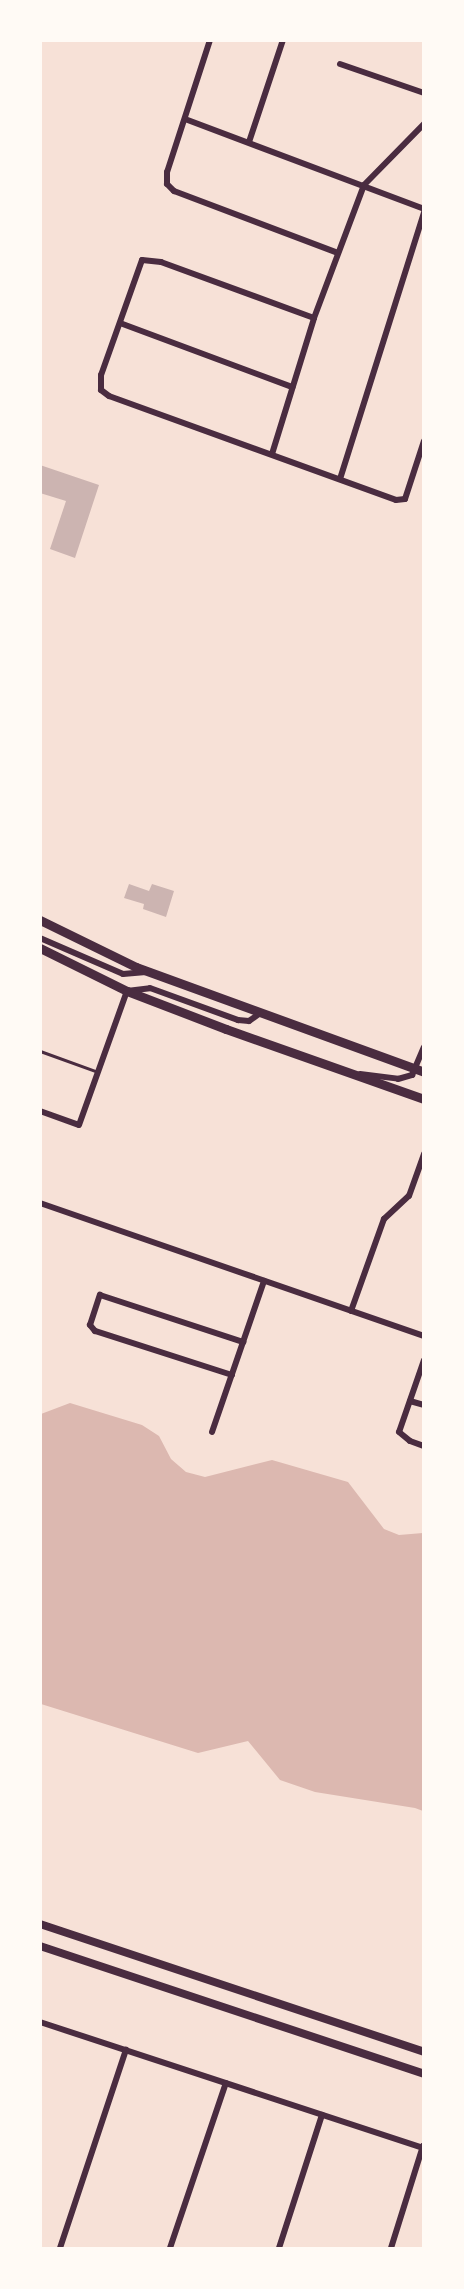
<!DOCTYPE html>
<html>
<head>
<meta charset="utf-8">
<style>
	body { margin:0 }
	#map { position:relative; width:464px; height:2289px; overflow:hidden; background:#f7e1d7; font-family:Roboto,sans-serif }
	div>[style] { position:absolute }
	.water>* { inset:0; background:#dcb8b0 }
	.building>* { inset:0; background:#ccb4b1 }
	.service>* { height:3px; margin:-1.5px; padding:0 1.5px; transform-origin:1.5px; border-radius:1.5px; background:#4a2c40 }
	.minor>* { height:6px; margin:-3px; padding:0 3px; transform-origin:3px; border-radius:3px; background:#4a2c40 }
	.tertiary>* { height:8px; margin:-4px; padding:0 4px; transform-origin:4px; border-radius:4px; background:#4a2c40 }
	.trunk>* { height:9px; margin:-4.5px; padding:0 4.5px; transform-origin:4.5px; border-radius:4.5px; background:#4a2c40 }
	span { translate:-50% -50%; white-space:nowrap; text-align:center; line-height:1.15; -webkit-text-stroke:6px #fffaf5; paint-order:stroke }
	.frame { position:absolute; inset:0; border:42px solid #fffaf5; pointer-events:none }
</style>
</head>
<body>
<div id="map">
	<div class="water">
		<i style="clip-path:polygon(70px 1403px,142px 1425px,159px 1436px,171px 1459px,186px 1472px,205px 1477px,272px 1460px,348px 1482px,384px 1529px,399px 1535px,423px 1533px,423px 1811px,415px 1808px,315px 1792px,280px 1780px,248px 1741px,198px 1753px,41px 1704px,41px 1414px)"></i>
	</div>
	<div class="building">
		<i style="clip-path:polygon(40px 465px,99px 485px,75px 558px,50px 549px,66px 501px,40px 493px)"></i>
		<i style="clip-path:polygon(129px 884px,149px 891px,152px 884px,174px 891px,166px 917px,143px 909px,144px 904px,124px 898px)"></i>
	</div>
	<div class="service">
		<i style="left:40px;top:1051px;width:62px;rotate:19.9deg"></i>
	</div>
	<div class="minor">
		<i style="left:210px;top:40px;width:139px;rotate:108deg"></i>
		<i style="left:167px;top:172px;width:12px;rotate:90deg"></i>
		<i style="left:167px;top:184px;width:10px;rotate:45deg"></i>
		<i style="left:174px;top:191px;width:175px;rotate:20.7deg"></i>
		<i style="left:340px;top:64px;width:89px;rotate:19deg"></i>
		<i style="left:185px;top:119px;width:255px;rotate:20.6deg"></i>
		<i style="left:249px;top:142px;width:108px;rotate:-71.6deg"></i>
		<i style="left:314px;top:318px;width:163px;rotate:-159.9deg"></i>
		<i style="left:161px;top:262px;width:19px;rotate:-174deg"></i>
		<i style="left:142px;top:260px;width:122px;rotate:109.6deg"></i>
		<i style="left:101px;top:375px;width:15px;rotate:90deg"></i>
		<i style="left:101px;top:390px;width:10px;rotate:37deg"></i>
		<i style="left:109px;top:396px;width:305px;rotate:19.9deg"></i>
		<i style="left:396px;top:500px;width:9px;rotate:-6deg"></i>
		<i style="left:405px;top:499px;width:61px;rotate:-71.9deg"></i>
		<i style="left:120px;top:323px;width:184px;rotate:20.4deg"></i>
		<i style="left:272px;top:454px;width:142px;rotate:-72.8deg"></i>
		<i style="left:314px;top:318px;width:142px;rotate:-69.4deg"></i>
		<i style="left:364px;top:185px;width:86px;rotate:-45.5deg"></i>
		<i style="left:340px;top:479px;width:280px;rotate:-72.5deg"></i>
		<i style="left:40px;top:938px;width:90px;rotate:23.4deg"></i>
		<i style="left:123px;top:974px;width:23px;rotate:-5deg"></i>
		<i style="left:360px;top:1074px;width:38px;rotate:7deg"></i>
		<i style="left:398px;top:1079px;width:15px;rotate:-16deg"></i>
		<i style="left:412px;top:1075px;width:30px;rotate:-67deg"></i>
		<i style="left:40px;top:1111px;width:41px;rotate:19.7deg"></i>
		<i style="left:79px;top:1125px;width:142px;rotate:-70.3deg"></i>
		<i style="left:127px;top:991px;width:23px;rotate:-7deg"></i>
		<i style="left:150px;top:988px;width:94px;rotate:20deg"></i>
		<i style="left:238px;top:1020px;width:11px;rotate:5deg"></i>
		<i style="left:249px;top:1021px;width:12px;rotate:-35deg"></i>
		<i style="left:40px;top:1203px;width:406px;rotate:19.1deg"></i>
		<i style="left:351px;top:1311px;width:98px;rotate:-70.3deg"></i>
		<i style="left:384px;top:1219px;width:34px;rotate:-43deg"></i>
		<i style="left:409px;top:1196px;width:45px;rotate:-70.3deg"></i>
		<i style="left:424px;top:1360px;width:76px;rotate:109.1deg"></i>
		<i style="left:399px;top:1432px;width:14px;rotate:39deg"></i>
		<i style="left:410px;top:1441px;width:15px;rotate:20deg"></i>
		<i style="left:232px;top:1375px;width:144px;rotate:-162.2deg"></i>
		<i style="left:95px;top:1331px;width:8px;rotate:-130deg"></i>
		<i style="left:90px;top:1325px;width:32px;rotate:-72deg"></i>
		<i style="left:100px;top:1295px;width:151px;rotate:18.2deg"></i>
		<i style="left:410px;top:1401px;width:15px;rotate:16deg"></i>
		<i style="left:212px;top:1432px;width:160px;rotate:-71deg"></i>
		<i style="left:40px;top:2022px;width:403px;rotate:18.2deg"></i>
		<i style="left:60px;top:2248px;width:209px;rotate:-71.6deg"></i>
		<i style="left:170px;top:2248px;width:174px;rotate:-71.3deg"></i>
		<i style="left:279px;top:2248px;width:140px;rotate:-72.1deg"></i>
		<i style="left:391px;top:2248px;width:107px;rotate:-72.6deg"></i>
	</div>
	<div class="tertiary">
		<i style="left:40px;top:1924px;width:405px;rotate:18.4deg"></i>
		<i style="left:40px;top:1946px;width:405px;rotate:18.4deg"></i>
	</div>
	<div class="trunk">
		<i style="left:40px;top:920px;width:107px;rotate:26.1deg"></i>
		<i style="left:136px;top:967px;width:307px;rotate:20deg"></i>
		<i style="left:40px;top:948px;width:97px;rotate:26.3deg"></i>
		<i style="left:127px;top:991px;width:106px;rotate:21deg"></i>
		<i style="left:226px;top:1029px;width:210px;rotate:19.5deg"></i>
	</div>
	<div class="frame"></div>
</div>
</body>
</html>
